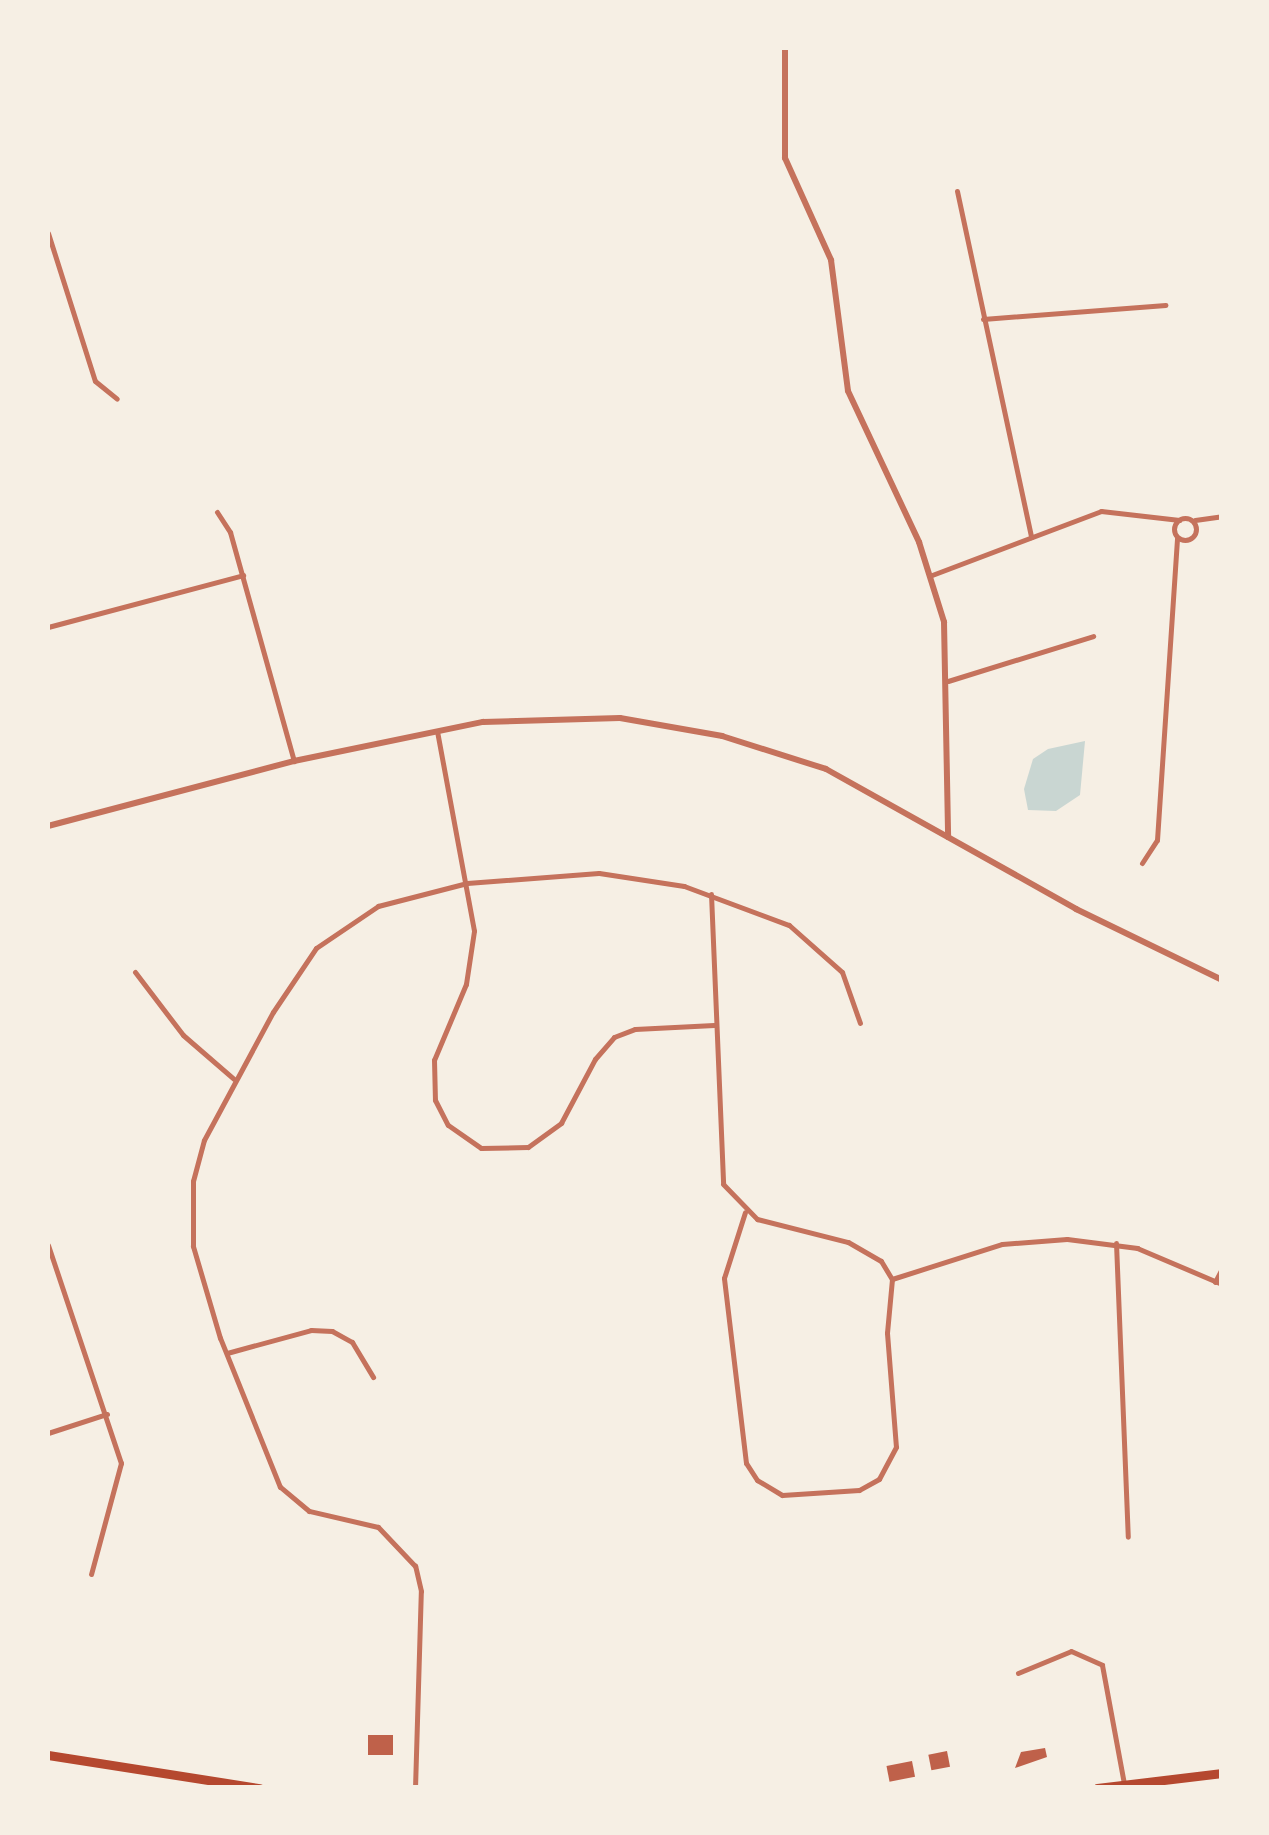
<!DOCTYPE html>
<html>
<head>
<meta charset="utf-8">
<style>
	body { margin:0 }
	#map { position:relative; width:1269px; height:1835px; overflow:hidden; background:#f6efe4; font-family:Cabin,sans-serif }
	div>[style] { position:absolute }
	.water>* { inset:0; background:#c9d6d2 }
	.building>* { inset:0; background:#bf614a; transform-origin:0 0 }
	.minor>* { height:5px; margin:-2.5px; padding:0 2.5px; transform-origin:2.5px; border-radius:2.5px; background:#c5725c }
	.minor>.ring { margin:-2.5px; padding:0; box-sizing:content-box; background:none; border:5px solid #c5725c; border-radius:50% }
	.tertiary>* { height:6px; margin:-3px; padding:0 3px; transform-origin:3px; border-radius:3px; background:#c5725c }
	.primary>* { height:9px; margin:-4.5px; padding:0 4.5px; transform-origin:4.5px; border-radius:4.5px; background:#b5482f }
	span { translate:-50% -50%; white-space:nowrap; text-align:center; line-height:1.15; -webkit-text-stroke:8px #f6efe4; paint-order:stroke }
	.frame { position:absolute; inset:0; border:50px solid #f6efe4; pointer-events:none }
</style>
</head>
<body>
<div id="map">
	<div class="water">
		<i style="clip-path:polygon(1085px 741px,1080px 795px,1056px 811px,1028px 810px,1024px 789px,1033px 759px,1048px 749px)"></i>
	</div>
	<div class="building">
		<i style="left:368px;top:1735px;width:25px;height:20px"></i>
		<i style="clip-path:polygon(1045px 1748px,1047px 1757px,1015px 1768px,1021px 1752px)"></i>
		<i style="left:947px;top:1751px;width:16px;height:19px;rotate:79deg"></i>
		<i style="left:912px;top:1761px;width:16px;height:26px;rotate:79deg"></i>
	</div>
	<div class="minor">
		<i style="left:957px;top:191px;width:354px;rotate:77.9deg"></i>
		<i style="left:48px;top:233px;width:155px;rotate:72.4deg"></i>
		<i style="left:95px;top:381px;width:28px;rotate:39deg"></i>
		<i style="left:983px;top:319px;width:183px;rotate:-4.4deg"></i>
		<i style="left:217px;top:512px;width:24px;rotate:57deg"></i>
		<i style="left:230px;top:532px;width:238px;rotate:74.4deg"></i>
		<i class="ring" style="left:1174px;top:518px;width:17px;height:17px"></i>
		<i style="left:1195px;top:520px;width:27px;rotate:-8deg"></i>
		<i style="left:932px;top:575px;width:181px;rotate:-20.7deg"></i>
		<i style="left:1101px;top:511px;width:79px;rotate:6.6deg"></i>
		<i style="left:48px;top:627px;width:202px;rotate:-14.9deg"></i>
		<i style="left:948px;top:681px;width:152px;rotate:-17.2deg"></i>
		<i style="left:437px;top:731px;width:203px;rotate:79.5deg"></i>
		<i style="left:474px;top:931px;width:54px;rotate:98.6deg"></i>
		<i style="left:466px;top:984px;width:82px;rotate:112.8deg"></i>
		<i style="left:434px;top:1060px;width:40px;rotate:88.6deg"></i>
		<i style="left:435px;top:1100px;width:28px;rotate:63deg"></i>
		<i style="left:448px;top:1125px;width:40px;rotate:34.9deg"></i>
		<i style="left:481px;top:1148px;width:47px;rotate:-1.2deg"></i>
		<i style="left:528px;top:1147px;width:41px;rotate:-36deg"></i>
		<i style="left:561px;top:1123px;width:72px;rotate:-62deg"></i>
		<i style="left:595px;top:1059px;width:29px;rotate:-49deg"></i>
		<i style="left:614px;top:1037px;width:22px;rotate:-21deg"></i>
		<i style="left:635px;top:1029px;width:79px;rotate:-2.9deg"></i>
		<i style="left:1142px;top:863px;width:27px;rotate:-57deg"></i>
		<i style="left:1157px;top:840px;width:303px;rotate:-86.2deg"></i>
		<i style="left:711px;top:894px;width:290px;rotate:87.6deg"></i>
		<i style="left:723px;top:1184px;width:49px;rotate:45.8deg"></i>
		<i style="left:757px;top:1219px;width:94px;rotate:14.2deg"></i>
		<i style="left:848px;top:1242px;width:38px;rotate:30deg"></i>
		<i style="left:881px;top:1261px;width:21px;rotate:59deg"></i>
		<i style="left:892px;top:1279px;width:54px;rotate:95.3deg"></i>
		<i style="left:887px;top:1333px;width:114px;rotate:85.5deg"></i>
		<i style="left:896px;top:1447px;width:36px;rotate:118deg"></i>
		<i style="left:879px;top:1479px;width:23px;rotate:151deg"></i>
		<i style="left:859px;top:1490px;width:77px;rotate:176.3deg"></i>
		<i style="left:782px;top:1495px;width:29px;rotate:-149deg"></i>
		<i style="left:757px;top:1480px;width:20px;rotate:-123deg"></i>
		<i style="left:746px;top:1463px;width:186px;rotate:-96.8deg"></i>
		<i style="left:724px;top:1278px;width:69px;rotate:-72.3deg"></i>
		<i style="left:135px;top:972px;width:79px;rotate:52.7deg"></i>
		<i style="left:183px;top:1035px;width:67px;rotate:40.8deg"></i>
		<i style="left:1116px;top:1243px;width:294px;rotate:87.7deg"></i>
		<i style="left:48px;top:1245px;width:230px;rotate:71.5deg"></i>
		<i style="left:121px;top:1463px;width:115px;rotate:105.1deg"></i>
		<i style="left:892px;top:1279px;width:115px;rotate:-17.7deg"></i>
		<i style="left:1002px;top:1244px;width:65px;rotate:-4.4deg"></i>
		<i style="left:1067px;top:1239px;width:71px;rotate:7.3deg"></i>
		<i style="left:1137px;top:1248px;width:92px;rotate:23deg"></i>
		<i style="left:1215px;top:1282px;width:16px;rotate:-63deg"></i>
		<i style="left:227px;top:1353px;width:87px;rotate:-15.3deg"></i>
		<i style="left:311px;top:1330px;width:21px;rotate:3deg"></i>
		<i style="left:332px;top:1331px;width:23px;rotate:29deg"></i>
		<i style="left:352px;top:1342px;width:41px;rotate:59deg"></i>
		<i style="left:48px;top:1433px;width:62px;rotate:-17.9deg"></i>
		<i style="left:1018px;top:1673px;width:57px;rotate:-22.5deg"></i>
		<i style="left:1071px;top:1651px;width:34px;rotate:24deg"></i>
		<i style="left:1102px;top:1665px;width:121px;rotate:79.5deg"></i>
		<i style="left:415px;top:1788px;width:197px;rotate:-88.3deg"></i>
		<i style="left:421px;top:1591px;width:26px;rotate:-103deg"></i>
		<i style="left:415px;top:1566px;width:54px;rotate:-133.5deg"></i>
		<i style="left:378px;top:1527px;width:71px;rotate:-166.9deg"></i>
		<i style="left:309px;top:1511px;width:38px;rotate:-140deg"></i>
		<i style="left:280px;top:1487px;width:161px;rotate:-111.9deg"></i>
		<i style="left:220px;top:1338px;width:96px;rotate:-106.4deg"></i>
		<i style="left:193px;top:1246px;width:65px;rotate:-90deg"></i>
		<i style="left:193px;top:1181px;width:42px;rotate:-75deg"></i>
		<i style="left:204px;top:1140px;width:145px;rotate:-61.7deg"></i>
		<i style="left:273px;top:1012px;width:77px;rotate:-56.1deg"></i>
		<i style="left:316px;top:948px;width:75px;rotate:-34.1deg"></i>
		<i style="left:378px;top:906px;width:92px;rotate:-14.5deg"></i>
		<i style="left:467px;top:883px;width:132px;rotate:-4.3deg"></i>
		<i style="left:599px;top:873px;width:86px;rotate:8.7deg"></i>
		<i style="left:684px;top:886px;width:112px;rotate:20.4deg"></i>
		<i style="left:789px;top:925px;width:71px;rotate:41.6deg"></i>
		<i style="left:842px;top:972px;width:54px;rotate:70.6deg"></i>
	</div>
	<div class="tertiary">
		<i style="left:785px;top:48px;width:110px;rotate:90deg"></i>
		<i style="left:785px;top:158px;width:112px;rotate:65.7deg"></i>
		<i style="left:831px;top:260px;width:132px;rotate:82.6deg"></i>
		<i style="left:848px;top:391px;width:167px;rotate:64.8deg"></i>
		<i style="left:919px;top:542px;width:84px;rotate:72.6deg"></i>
		<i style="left:944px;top:622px;width:215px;rotate:88.9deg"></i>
		<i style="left:48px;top:826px;width:254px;rotate:-14.8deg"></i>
		<i style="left:294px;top:761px;width:193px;rotate:-11.7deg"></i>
		<i style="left:483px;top:722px;width:137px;rotate:-1.7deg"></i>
		<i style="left:620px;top:718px;width:104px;rotate:10deg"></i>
		<i style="left:722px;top:736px;width:109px;rotate:17.6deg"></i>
		<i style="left:826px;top:769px;width:287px;rotate:29.2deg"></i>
		<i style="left:1076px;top:909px;width:162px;rotate:25.9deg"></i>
	</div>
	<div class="primary">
		<i style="left:48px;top:1755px;width:214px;rotate:8.9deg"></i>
		<i style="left:1097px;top:1788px;width:126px;rotate:-6.8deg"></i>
	</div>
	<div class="frame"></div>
</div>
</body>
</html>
